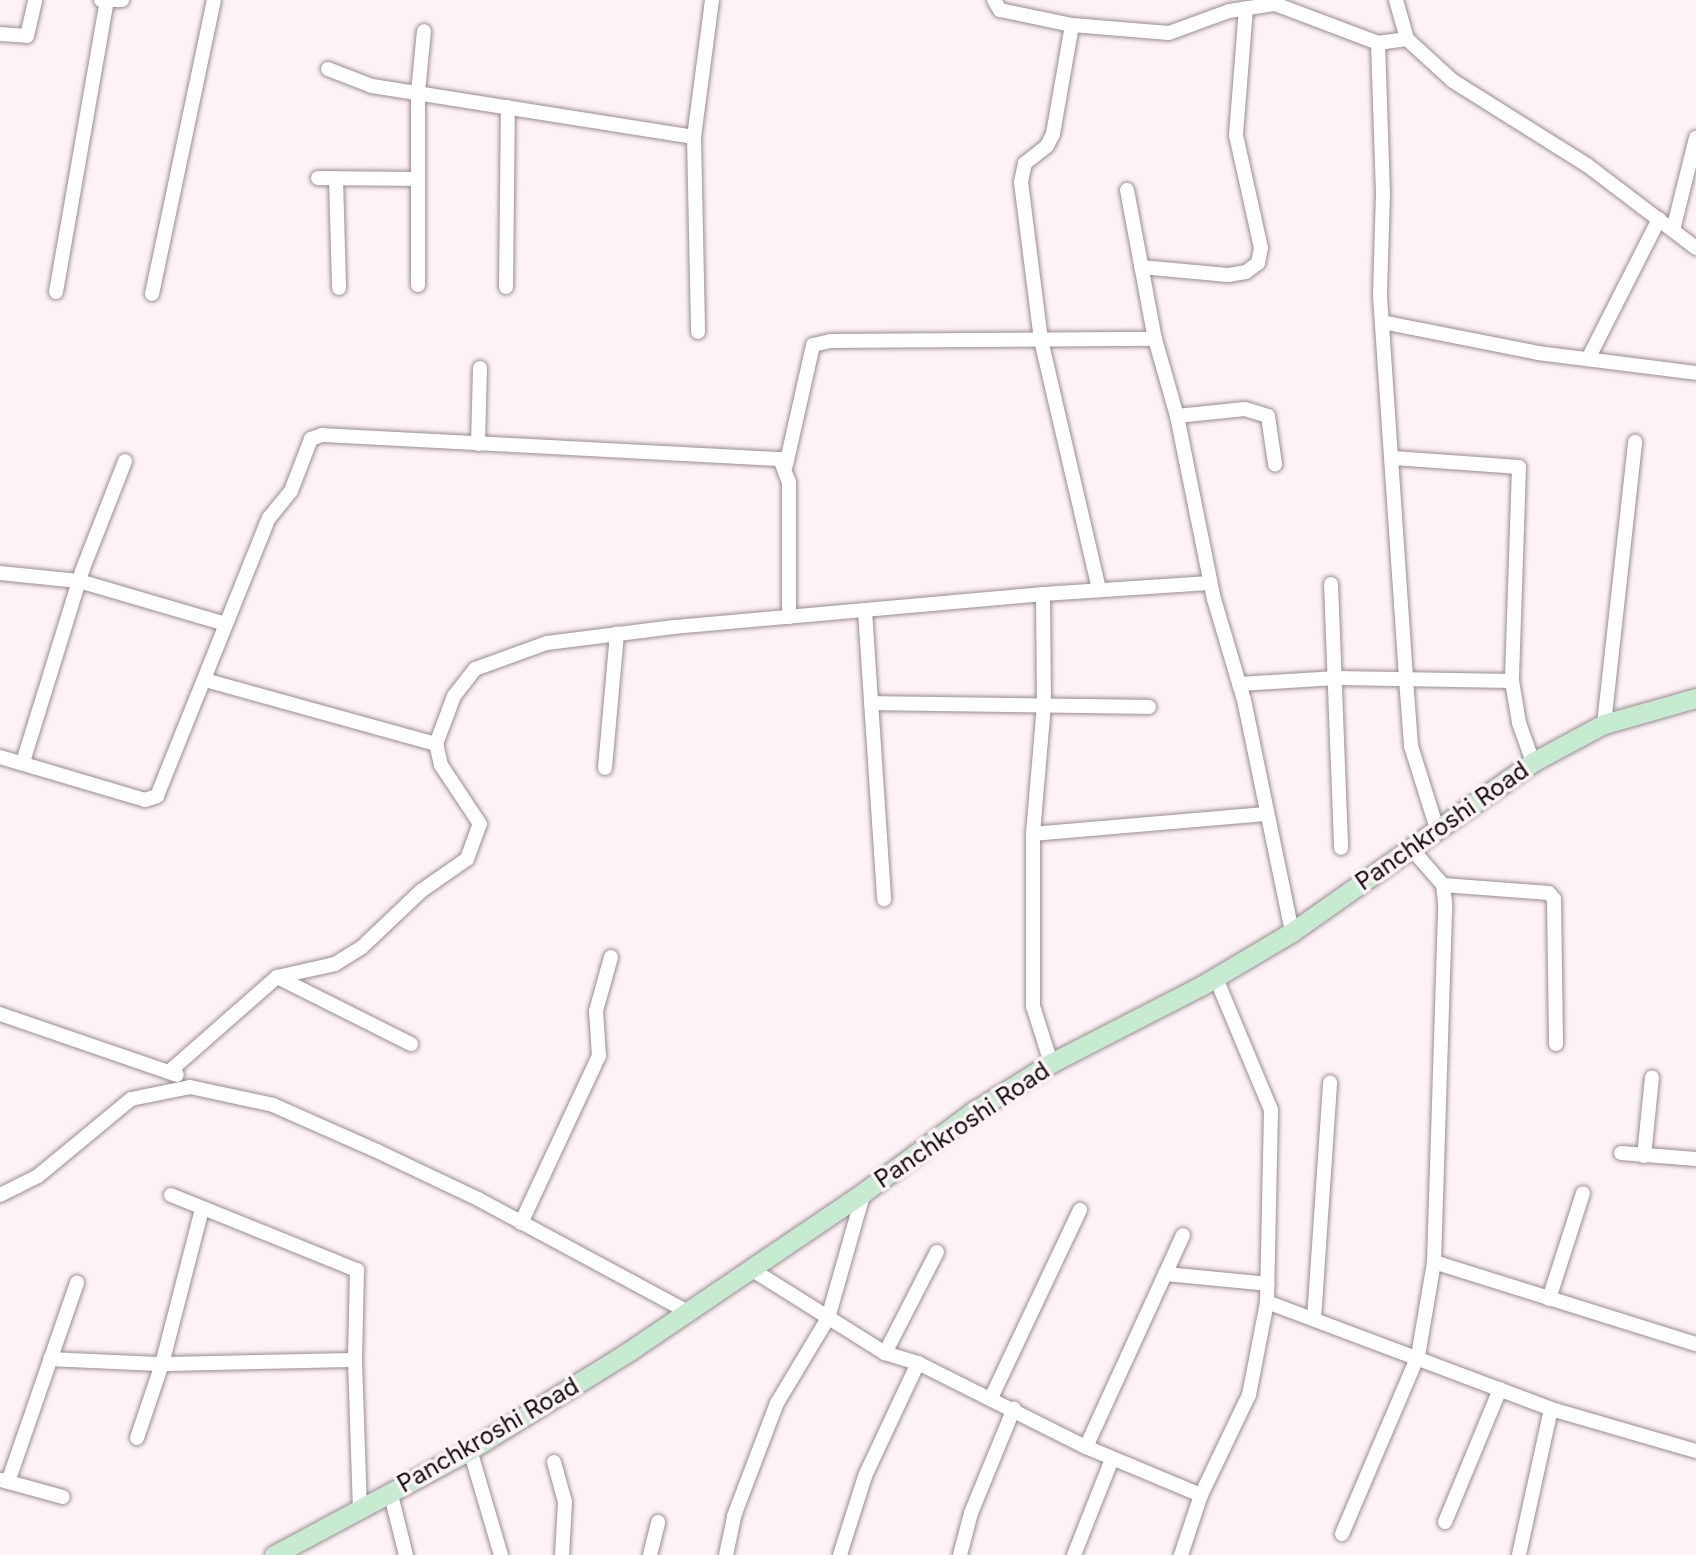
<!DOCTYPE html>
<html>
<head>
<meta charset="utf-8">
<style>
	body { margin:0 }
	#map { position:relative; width:1696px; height:1555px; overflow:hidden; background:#fdf2f6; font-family:Inter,sans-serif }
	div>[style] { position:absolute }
	.roads { filter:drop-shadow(0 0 2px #9b8b91) drop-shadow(0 0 2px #9b8b91) }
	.street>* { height:14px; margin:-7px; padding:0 7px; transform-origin:7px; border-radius:7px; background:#fff }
	.secondary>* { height:19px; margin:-9.5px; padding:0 9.5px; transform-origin:9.5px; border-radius:9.5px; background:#c6ebd0 }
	span { translate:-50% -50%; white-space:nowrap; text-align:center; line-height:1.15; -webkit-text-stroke:7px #fdf2f6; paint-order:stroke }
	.street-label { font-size:24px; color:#140e10 }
</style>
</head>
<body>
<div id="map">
	<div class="roads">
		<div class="street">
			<i style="left:101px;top:0;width:21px"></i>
			<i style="left:994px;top:0;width:12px;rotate:59deg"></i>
			<i style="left:1000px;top:10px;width:74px;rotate:11.8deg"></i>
			<i style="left:1072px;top:25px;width:97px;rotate:4.7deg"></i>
			<i style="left:1169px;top:33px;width:64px;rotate:-20.1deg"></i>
			<i style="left:1229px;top:11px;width:47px;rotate:-8.7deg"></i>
			<i style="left:1275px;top:4px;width:110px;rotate:20.7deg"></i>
			<i style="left:1378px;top:43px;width:29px;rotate:-8deg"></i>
			<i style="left:1396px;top:0;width:41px;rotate:74.2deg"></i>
			<i style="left:1407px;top:39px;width:62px;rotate:42.4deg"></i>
			<i style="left:1453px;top:81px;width:158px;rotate:32.1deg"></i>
			<i style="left:1587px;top:165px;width:137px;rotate:37.3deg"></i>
			<i style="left:1072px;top:25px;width:111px;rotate:99.9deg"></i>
			<i style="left:1053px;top:134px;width:13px;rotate:117deg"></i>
			<i style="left:1047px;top:146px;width:28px;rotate:142deg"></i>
			<i style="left:1025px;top:163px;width:19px;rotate:102deg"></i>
			<i style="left:1021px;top:182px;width:159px;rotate:82.8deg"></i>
			<i style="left:1041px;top:340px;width:257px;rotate:76.9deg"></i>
			<i style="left:0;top:34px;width:27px;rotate:4deg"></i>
			<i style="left:27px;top:36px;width:37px;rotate:-77deg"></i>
			<i style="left:1378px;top:43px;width:150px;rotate:88.1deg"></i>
			<i style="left:1383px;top:193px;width:103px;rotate:91.7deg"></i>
			<i style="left:1380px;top:296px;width:384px;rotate:86.1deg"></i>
			<i style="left:1406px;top:679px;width:67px;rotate:85.7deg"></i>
			<i style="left:1411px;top:746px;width:87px;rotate:72.6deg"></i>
			<i style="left:328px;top:69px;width:47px;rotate:21.1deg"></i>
			<i style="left:372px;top:86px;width:326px;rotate:9deg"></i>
			<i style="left:694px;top:137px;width:138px;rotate:-82.5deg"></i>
			<i style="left:694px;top:137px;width:195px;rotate:88.8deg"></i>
			<i style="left:318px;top:178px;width:100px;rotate:0.6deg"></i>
			<i style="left:336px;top:178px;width:110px;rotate:88.4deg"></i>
			<i style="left:1127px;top:190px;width:152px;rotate:79.4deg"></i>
			<i style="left:1155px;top:339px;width:80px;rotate:74.1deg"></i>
			<i style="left:1177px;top:416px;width:187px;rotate:78.6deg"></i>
			<i style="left:1214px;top:599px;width:105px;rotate:73.5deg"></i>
			<i style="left:1244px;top:700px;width:237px;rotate:78.3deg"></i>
			<i style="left:1673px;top:230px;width:95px;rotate:-76deg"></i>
			<i style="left:1141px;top:267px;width:87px;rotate:5.3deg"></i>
			<i style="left:1228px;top:275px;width:18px;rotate:-9deg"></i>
			<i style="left:1246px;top:272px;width:15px;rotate:-37deg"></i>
			<i style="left:1258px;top:263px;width:15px;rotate:-79deg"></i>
			<i style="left:1261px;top:248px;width:116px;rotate:-102.5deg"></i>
			<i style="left:1236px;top:135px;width:127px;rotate:-85.5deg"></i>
			<i style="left:418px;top:285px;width:193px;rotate:-90deg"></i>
			<i style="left:418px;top:92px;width:61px;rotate:-84.4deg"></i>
			<i style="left:506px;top:287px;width:180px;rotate:-89.4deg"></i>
			<i style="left:56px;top:292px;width:295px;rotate:-80.1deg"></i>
			<i style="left:152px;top:294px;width:300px;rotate:-78.1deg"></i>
			<i style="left:1382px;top:322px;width:159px;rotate:11.2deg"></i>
			<i style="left:1538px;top:353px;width:159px;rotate:7.2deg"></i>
			<i style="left:1588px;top:359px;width:157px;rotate:-63.1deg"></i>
			<i style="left:1177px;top:416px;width:68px;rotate:-5.9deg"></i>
			<i style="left:1245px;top:409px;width:24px;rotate:17deg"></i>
			<i style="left:1268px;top:416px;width:49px;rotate:81.7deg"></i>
			<i style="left:478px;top:444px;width:76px;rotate:-88.5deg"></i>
			<i style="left:1394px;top:458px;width:125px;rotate:4.1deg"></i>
			<i style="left:1519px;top:467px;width:214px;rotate:91.9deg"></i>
			<i style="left:1512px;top:681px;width:43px;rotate:80.5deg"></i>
			<i style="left:1519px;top:723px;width:41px;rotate:70.3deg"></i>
			<i style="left:786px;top:465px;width:123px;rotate:-77.3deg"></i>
			<i style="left:813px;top:345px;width:18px;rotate:-13deg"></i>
			<i style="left:831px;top:341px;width:324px;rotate:-0.4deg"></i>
			<i style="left:0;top:573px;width:79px;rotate:5.8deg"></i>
			<i style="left:79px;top:581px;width:153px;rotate:16.3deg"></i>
			<i style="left:1331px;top:584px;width:264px;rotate:87.8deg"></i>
			<i style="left:1043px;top:594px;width:167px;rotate:-3.8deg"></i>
			<i style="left:865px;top:611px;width:289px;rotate:86.2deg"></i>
			<i style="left:205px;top:680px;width:240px;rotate:15.5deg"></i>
			<i style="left:1239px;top:684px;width:98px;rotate:-3.5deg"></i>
			<i style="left:1337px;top:678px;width:175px;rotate:1deg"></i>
			<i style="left:871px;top:703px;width:278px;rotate:0.8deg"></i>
			<i style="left:1604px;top:724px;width:284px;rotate:-83.7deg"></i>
			<i style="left:0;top:757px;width:151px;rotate:16.5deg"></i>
			<i style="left:145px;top:800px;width:13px;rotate:-18deg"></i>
			<i style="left:157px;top:796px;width:300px;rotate:-68.1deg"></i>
			<i style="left:269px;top:518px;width:35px;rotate:-51deg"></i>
			<i style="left:291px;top:491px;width:56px;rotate:-69deg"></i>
			<i style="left:311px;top:439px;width:12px;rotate:-20deg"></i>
			<i style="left:322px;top:435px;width:459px;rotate:3deg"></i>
			<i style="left:780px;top:459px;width:25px;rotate:69deg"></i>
			<i style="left:789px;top:482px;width:135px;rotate:90deg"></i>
			<i style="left:23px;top:762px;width:200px;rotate:-72.8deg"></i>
			<i style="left:82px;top:571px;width:118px;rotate:-68.6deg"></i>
			<i style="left:605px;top:768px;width:135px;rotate:-84.9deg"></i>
			<i style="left:1033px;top:834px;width:232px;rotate:-4.9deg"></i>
			<i style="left:1443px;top:885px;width:106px;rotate:4.3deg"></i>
			<i style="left:1549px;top:893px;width:8px;rotate:50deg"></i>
			<i style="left:1554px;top:899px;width:145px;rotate:89.2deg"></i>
			<i style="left:1215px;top:976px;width:145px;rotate:67.3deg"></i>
			<i style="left:1271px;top:1110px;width:192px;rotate:91.2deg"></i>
			<i style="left:1267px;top:1302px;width:303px;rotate:20.6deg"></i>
			<i style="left:1551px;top:1409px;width:149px;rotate:102.4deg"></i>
			<i style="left:277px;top:977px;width:150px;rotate:26.6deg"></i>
			<i style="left:0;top:1014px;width:187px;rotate:19deg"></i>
			<i style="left:171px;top:1070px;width:141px;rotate:-41.3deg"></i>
			<i style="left:277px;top:977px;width:59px;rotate:-12.6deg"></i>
			<i style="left:335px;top:964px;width:31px;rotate:-32deg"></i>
			<i style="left:361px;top:948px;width:83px;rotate:-43.5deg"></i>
			<i style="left:421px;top:891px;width:56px;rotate:-34.8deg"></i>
			<i style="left:467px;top:859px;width:37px;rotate:-70deg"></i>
			<i style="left:480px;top:824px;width:71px;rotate:-123.5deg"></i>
			<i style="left:441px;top:765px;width:22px;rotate:-103deg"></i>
			<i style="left:436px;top:744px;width:51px;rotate:-69.4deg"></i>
			<i style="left:454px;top:696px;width:34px;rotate:-52deg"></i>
			<i style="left:475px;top:669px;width:77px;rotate:-19.9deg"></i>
			<i style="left:547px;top:643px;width:128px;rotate:-7.2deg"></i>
			<i style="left:674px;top:627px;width:370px;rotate:-5.1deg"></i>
			<i style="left:1043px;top:594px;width:111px;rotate:89.5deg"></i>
			<i style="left:1044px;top:705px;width:129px;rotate:94.9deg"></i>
			<i style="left:1033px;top:834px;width:172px;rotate:90deg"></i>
			<i style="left:1033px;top:1006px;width:60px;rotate:72.5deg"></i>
			<i style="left:1621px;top:1153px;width:75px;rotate:4.6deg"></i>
			<i style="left:1644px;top:1156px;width:79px;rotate:-84.2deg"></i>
			<i style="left:0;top:1195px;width:42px;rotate:-26.6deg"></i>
			<i style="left:38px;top:1176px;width:121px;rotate:-39.6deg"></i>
			<i style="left:131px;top:1099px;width:60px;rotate:-11.5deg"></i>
			<i style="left:190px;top:1087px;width:85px;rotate:12.2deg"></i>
			<i style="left:273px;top:1105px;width:114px;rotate:23.9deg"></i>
			<i style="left:377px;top:1151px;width:112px;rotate:25.4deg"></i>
			<i style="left:478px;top:1199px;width:238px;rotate:28.3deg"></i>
			<i style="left:171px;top:1195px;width:201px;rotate:22deg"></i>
			<i style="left:357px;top:1270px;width:90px;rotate:91.3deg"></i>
			<i style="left:521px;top:1223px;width:184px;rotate:-65deg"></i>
			<i style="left:599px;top:1056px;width:45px;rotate:-93.8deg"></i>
			<i style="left:596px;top:1011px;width:56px;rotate:-74.5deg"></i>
			<i style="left:937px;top:1252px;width:114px;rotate:117.2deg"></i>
			<i style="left:885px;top:1353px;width:34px;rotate:17deg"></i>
			<i style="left:918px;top:1363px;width:188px;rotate:26.6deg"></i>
			<i style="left:1086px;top:1447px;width:125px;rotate:22.7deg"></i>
			<i style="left:1434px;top:1262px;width:275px;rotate:17.4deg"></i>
			<i style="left:751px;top:1269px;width:158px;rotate:32.1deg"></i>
			<i style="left:1165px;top:1274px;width:103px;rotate:5.5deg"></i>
			<i style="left:1549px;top:1299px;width:111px;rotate:-72.2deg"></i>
			<i style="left:1314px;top:1319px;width:237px;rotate:-86.1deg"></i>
			<i style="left:50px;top:1359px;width:112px;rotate:2.6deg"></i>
			<i style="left:162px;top:1364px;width:160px;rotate:-75.5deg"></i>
			<i style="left:992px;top:1396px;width:206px;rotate:-64.7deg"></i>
			<i style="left:1551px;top:1409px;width:151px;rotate:16.2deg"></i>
			<i style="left:137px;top:1438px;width:78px;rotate:-71.3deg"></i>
			<i style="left:162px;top:1364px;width:193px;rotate:-1.2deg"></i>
			<i style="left:355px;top:1360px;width:148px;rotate:88.1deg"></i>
			<i style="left:1086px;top:1447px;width:233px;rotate:-65.4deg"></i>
			<i style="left:470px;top:1450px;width:109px;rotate:73.6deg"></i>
			<i style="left:554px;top:1462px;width:41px;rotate:74.6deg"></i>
			<i style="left:565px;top:1502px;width:53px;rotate:93.2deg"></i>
			<i style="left:1px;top:1480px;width:64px;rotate:15.3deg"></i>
			<i style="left:8px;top:1482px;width:211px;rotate:-70.9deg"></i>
			<i style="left:390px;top:1491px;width:66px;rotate:76deg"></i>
			<i style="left:1445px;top:1522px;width:144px;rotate:-67.5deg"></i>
			<i style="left:1342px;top:1534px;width:194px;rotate:-66.9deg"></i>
			<i style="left:1418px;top:1356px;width:95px;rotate:-80.3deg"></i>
			<i style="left:1434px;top:1262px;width:359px;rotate:-88.2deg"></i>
			<i style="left:1445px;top:903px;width:18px;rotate:-96deg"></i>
			<i style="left:1443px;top:885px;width:49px;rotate:-130.9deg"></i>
			<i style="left:650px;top:1555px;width:34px;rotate:-76deg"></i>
			<i style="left:726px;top:1555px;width:40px;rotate:-78deg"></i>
			<i style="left:734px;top:1516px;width:121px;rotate:-69.2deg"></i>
			<i style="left:777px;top:1403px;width:99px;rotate:-59deg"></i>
			<i style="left:828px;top:1318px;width:131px;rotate:-74.1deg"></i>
			<i style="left:840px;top:1555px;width:83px;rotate:-72.4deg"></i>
			<i style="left:865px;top:1476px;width:125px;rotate:-64.9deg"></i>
			<i style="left:960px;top:1555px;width:43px;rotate:-75.3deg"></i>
			<i style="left:971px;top:1513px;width:113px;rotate:-67.7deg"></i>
			<i style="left:1074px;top:1555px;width:103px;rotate:-68.4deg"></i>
			<i style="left:1181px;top:1555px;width:63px;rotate:-71.6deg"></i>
			<i style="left:1201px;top:1495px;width:111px;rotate:-64.4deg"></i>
			<i style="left:1249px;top:1395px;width:95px;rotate:-79deg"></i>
		</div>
		<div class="secondary">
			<i style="left:274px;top:1555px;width:222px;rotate:-28.2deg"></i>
			<i style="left:470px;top:1450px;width:186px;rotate:-31.8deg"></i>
			<i style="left:628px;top:1352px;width:285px;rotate:-34.1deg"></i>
			<i style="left:864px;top:1192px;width:137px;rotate:-36.4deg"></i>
			<i style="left:974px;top:1111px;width:91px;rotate:-31.9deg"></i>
			<i style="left:1051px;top:1063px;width:169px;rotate:-27.2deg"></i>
			<i style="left:1201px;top:986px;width:106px;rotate:-30.7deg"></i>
			<i style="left:1292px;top:932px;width:295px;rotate:-35.2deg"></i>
			<i style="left:1533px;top:762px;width:81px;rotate:-28.2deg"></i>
			<i style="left:1604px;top:724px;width:96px;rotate:-15.8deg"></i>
		</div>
	</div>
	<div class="street-label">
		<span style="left:1442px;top:826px;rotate:-35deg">Panchkroshi Road</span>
		<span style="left:962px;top:1125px;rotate:-34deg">Panchkroshi Road</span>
		<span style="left:488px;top:1435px;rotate:-30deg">Panchkroshi Road</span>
	</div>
</div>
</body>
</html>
